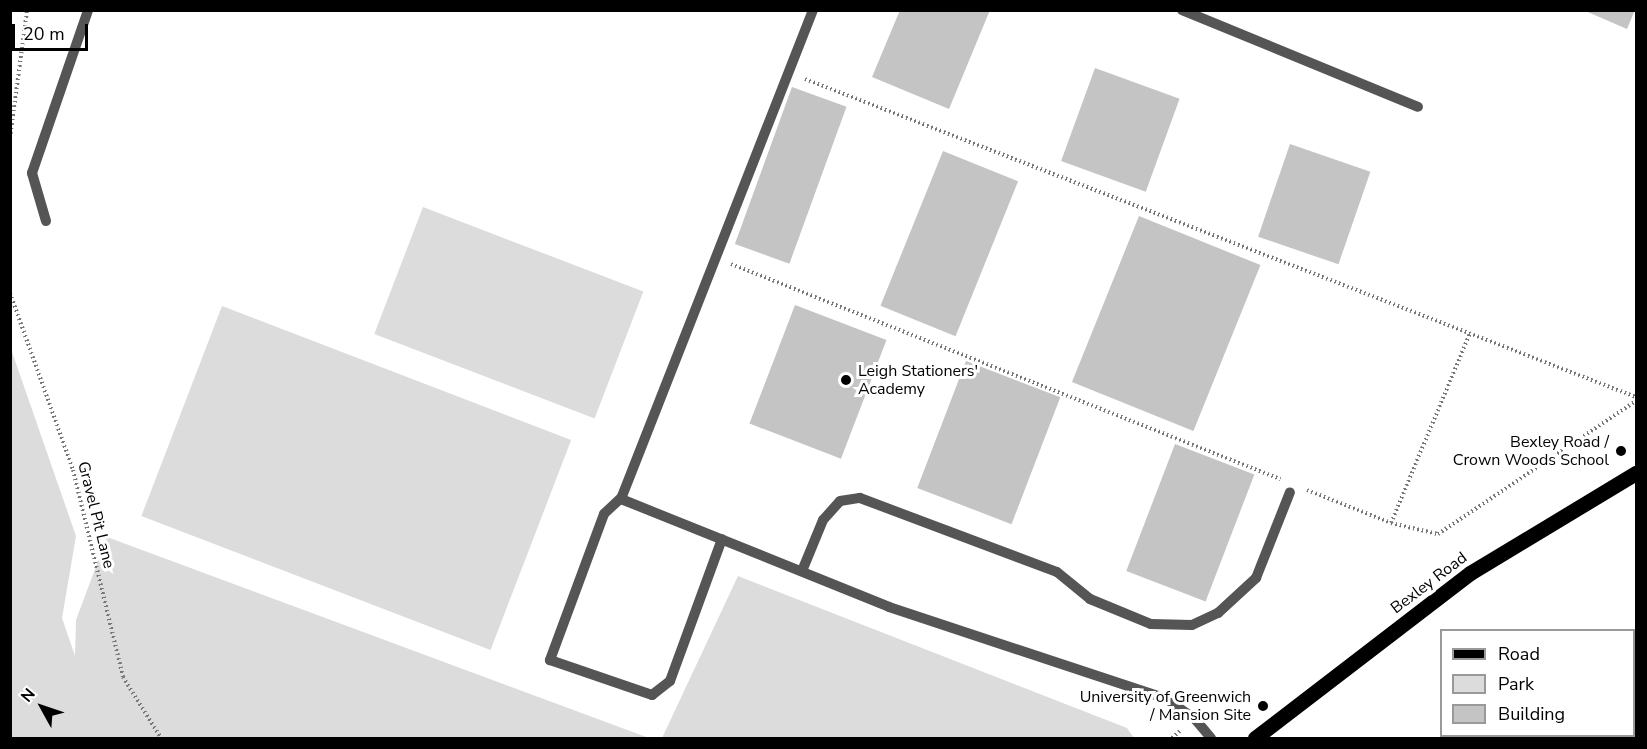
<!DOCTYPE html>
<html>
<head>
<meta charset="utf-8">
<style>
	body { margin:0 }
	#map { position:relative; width:1647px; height:749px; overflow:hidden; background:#fff; font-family:"Nunito Sans",sans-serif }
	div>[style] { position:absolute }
	.green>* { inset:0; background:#dcdcdc; transform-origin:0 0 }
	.building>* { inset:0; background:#c4c4c4; transform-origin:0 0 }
	.path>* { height:4px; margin-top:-2px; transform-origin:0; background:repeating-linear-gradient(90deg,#777 0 1.5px,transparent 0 4.5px) }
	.service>* { height:10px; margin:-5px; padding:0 5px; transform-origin:5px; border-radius:5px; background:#555 }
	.primary>* { height:15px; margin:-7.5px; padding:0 7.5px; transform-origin:7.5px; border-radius:7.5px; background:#000 }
	.dots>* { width:16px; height:16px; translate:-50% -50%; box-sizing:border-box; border:3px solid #fff; border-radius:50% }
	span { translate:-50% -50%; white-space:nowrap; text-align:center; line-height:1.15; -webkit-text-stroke:6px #fff; paint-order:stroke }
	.poi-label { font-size:16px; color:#000 }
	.left { translate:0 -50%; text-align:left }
	.right { translate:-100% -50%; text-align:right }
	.street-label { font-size:16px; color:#000 }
	.frame { position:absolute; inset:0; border:12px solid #000; pointer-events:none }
	.legend { position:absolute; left:1440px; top:629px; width:195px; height:108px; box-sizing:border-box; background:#fff; border:2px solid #999; margin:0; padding:8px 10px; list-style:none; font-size:18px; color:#000 }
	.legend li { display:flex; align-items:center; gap:12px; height:30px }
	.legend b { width:30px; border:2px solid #999 }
	.north { position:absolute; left:12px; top:677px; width:60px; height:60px; -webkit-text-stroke:4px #fff; paint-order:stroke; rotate:310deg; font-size:16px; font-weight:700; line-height:24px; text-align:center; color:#000 }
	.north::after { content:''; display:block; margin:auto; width:21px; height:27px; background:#000; clip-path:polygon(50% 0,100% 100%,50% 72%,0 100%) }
	.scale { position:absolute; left:12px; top:24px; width:76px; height:27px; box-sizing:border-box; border:3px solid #000; border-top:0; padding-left:8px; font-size:18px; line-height:21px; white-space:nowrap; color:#000; -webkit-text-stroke:4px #fff; paint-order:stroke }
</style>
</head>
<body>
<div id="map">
	<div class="green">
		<i style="left:423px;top:207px;width:236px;height:136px;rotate:21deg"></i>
		<i style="left:222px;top:306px;width:374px;height:225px;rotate:21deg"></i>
		<i style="clip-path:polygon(11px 349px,76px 536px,62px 618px,75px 656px,76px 620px,107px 537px,649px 738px,11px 738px)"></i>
		<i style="clip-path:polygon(738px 576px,1127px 728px,1134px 738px,662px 738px)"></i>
	</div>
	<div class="building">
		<i style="clip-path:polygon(900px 10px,990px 10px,949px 109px,872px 77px)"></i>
		<i style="clip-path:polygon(1583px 10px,1635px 10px,1627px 29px)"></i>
		<i style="left:1095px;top:68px;width:90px;height:99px;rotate:20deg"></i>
		<i style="left:792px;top:87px;width:58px;height:167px;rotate:20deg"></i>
		<i style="left:1290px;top:144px;width:85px;height:98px;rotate:19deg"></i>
		<i style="left:943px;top:151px;width:81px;height:167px;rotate:22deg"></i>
		<i style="left:1139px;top:216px;width:131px;height:179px;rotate:22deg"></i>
		<i style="left:795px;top:305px;width:98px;height:127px;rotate:21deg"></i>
		<i style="left:966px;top:361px;width:101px;height:136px;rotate:21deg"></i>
		<i style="left:1175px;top:444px;width:85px;height:136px;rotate:21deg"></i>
	</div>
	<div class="path">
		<i style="left:805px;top:79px;width:890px;rotate:20.94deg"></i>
		<i style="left:10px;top:138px;width:129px;rotate:-82.4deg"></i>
		<i style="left:731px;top:264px;width:590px;rotate:21.39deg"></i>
		<i style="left:10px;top:293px;width:188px;rotate:70.4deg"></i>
		<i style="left:73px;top:470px;width:213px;rotate:76.4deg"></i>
		<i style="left:123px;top:677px;width:72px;rotate:58.1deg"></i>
		<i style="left:1307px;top:490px;width:90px;rotate:21.4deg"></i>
		<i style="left:1391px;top:523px;width:48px;rotate:13.2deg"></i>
		<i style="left:1438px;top:534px;width:239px;rotate:-33.9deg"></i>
		<i style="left:1391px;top:523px;width:206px;rotate:-67.4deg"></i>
		<i style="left:1172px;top:738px;width:13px;rotate:-42deg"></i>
	</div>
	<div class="service">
		<i style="left:813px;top:10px;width:525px;rotate:111.44deg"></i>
		<i style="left:621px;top:499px;width:289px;rotate:21.9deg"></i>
		<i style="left:889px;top:607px;width:293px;rotate:18.3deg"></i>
		<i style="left:1167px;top:699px;width:34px;rotate:36deg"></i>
		<i style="left:1195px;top:719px;width:25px;rotate:50deg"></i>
		<i style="left:1182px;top:10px;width:255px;rotate:22.3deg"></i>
		<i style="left:46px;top:221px;width:50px;rotate:-106.3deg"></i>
		<i style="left:32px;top:173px;width:172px;rotate:-71deg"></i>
		<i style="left:621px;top:498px;width:23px;rotate:137deg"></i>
		<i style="left:604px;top:514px;width:156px;rotate:110.3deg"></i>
		<i style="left:550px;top:660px;width:108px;rotate:18.9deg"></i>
		<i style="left:652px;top:695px;width:23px;rotate:-38deg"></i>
		<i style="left:670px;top:681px;width:151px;rotate:-69.9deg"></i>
		<i style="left:802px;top:571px;width:55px;rotate:-67.6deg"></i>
		<i style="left:823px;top:520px;width:25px;rotate:-48deg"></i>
		<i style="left:840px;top:501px;width:20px;rotate:-9deg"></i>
		<i style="left:860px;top:498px;width:210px;rotate:20.6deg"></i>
		<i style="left:1057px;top:572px;width:43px;rotate:39.3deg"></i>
		<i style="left:1090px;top:599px;width:66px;rotate:22.3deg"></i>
		<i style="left:1151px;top:624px;width:41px;rotate:1.4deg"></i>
		<i style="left:1192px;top:625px;width:29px;rotate:-25deg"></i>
		<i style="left:1218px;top:613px;width:52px;rotate:-42.6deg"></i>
		<i style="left:1256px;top:578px;width:92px;rotate:-68.4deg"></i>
	</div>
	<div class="primary">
		<i style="left:1255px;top:738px;width:271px;rotate:-37.5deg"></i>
		<i style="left:1470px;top:573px;width:194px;rotate:-31.1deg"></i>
	</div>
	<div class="dots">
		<i style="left:846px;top:380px;background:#000"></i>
		<i style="left:1621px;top:451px;background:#000"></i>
		<i style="left:1263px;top:706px;background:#000"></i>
	</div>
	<div class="poi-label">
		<span class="left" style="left:858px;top:380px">Leigh Stationers'<br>Academy</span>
		<span class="right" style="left:1609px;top:451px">Bexley Road /<br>Crown Woods School</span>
		<span class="right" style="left:1251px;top:706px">University of Greenwich<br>/ Mansion Site</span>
	</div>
	<div class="street-label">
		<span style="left:96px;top:515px;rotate:76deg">Gravel Pit Lane</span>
		<span style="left:1429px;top:583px;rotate:-37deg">Bexley Road</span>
	</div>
	<div class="frame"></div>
	<ul class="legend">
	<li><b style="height:8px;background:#000"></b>Road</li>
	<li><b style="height:16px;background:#dcdcdc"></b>Park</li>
	<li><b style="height:16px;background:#c4c4c4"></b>Building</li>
	</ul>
	<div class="north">N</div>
	<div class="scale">20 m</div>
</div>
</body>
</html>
